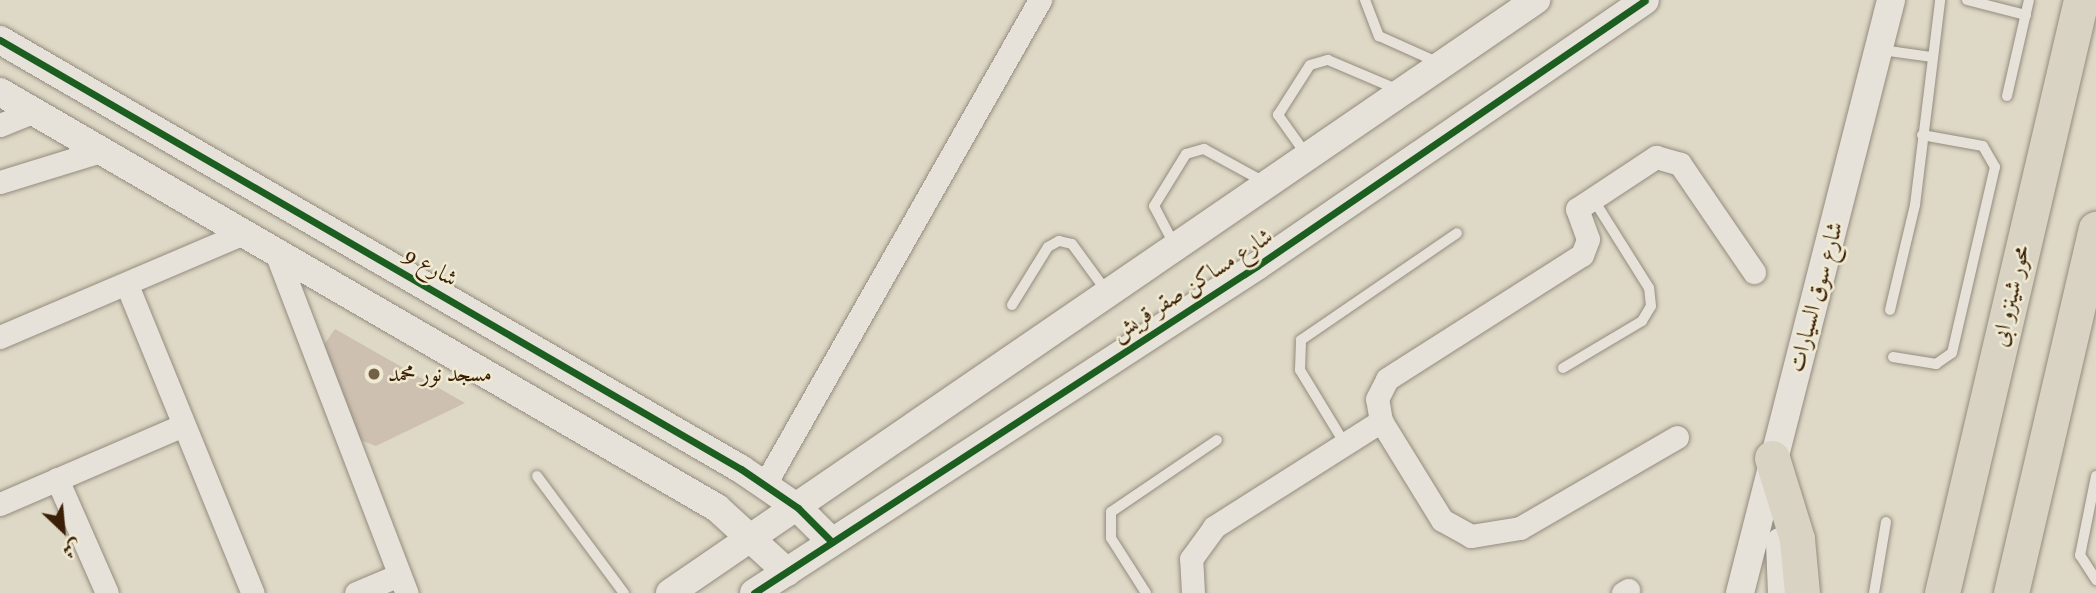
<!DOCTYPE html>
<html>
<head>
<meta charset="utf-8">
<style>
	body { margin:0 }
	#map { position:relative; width:2096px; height:593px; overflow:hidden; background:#ded8c6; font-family:"IM FELL Double Pica",Amiri,serif }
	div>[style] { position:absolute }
	.building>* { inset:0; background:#cdc0b1 }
	.roads { filter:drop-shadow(0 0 2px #938c7e) drop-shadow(0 0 2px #938c7e) }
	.service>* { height:10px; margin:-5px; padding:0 5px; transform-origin:5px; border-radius:5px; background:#e6e2d9 }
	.minor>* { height:23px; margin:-11.5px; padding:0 11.5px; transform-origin:11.5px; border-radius:11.5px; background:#e6e2d9 }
	.tertiary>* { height:28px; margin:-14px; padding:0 14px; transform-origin:14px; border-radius:14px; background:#e6e2d9 }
	.primary>* { height:35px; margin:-17.5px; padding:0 17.5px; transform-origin:17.5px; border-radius:17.5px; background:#d9d3c4 }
	.cycleway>* { height:7px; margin:-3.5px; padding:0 3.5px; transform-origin:3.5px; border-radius:3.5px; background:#1b5e20 }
	.dots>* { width:19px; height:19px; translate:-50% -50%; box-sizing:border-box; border:4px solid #f0ead3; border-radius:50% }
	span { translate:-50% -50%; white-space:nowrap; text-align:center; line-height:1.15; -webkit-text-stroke:5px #f0ead3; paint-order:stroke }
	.street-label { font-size:23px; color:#3a1f06 }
	.poi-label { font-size:23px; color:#3a1f06 }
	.left { translate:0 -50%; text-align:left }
	.north { position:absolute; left:28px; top:495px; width:70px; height:70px; -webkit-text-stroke:5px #f0ead3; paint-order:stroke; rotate:154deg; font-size:19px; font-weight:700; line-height:28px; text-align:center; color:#3a1f06 }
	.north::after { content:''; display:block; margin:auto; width:24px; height:32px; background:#3a1f06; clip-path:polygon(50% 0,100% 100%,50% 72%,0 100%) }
</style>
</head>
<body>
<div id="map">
	<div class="building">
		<i style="clip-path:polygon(335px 329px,465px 403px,376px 446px,358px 439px,323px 346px)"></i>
	</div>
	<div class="roads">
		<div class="service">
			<i style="left:1365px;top:0;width:39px;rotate:69deg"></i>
			<i style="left:1379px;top:36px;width:66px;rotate:24.2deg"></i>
			<i style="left:1967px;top:0;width:61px;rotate:14.3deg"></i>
			<i style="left:1882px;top:50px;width:49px;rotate:8.1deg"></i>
			<i style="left:2007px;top:96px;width:98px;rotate:-77.1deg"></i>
			<i style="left:1308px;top:157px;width:52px;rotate:-125.5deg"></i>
			<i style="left:1278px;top:115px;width:59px;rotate:-57.4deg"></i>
			<i style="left:1310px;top:65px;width:19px;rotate:-16deg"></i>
			<i style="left:1328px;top:60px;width:79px;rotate:23deg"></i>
			<i style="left:1175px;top:246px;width:45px;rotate:-117.7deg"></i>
			<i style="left:1154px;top:206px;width:61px;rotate:-58.4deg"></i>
			<i style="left:1186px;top:154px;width:19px;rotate:-16deg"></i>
			<i style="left:1204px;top:149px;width:71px;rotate:28.7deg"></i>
			<i style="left:1012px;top:305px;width:68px;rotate:-58.2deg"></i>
			<i style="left:1048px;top:247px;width:13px;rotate:-29deg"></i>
			<i style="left:1059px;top:241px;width:13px;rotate:13deg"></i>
			<i style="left:1072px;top:244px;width:59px;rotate:53.9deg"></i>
			<i style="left:1890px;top:310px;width:108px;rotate:-76.6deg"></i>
			<i style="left:1915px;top:205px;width:207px;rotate:-83deg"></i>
			<i style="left:1893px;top:357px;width:44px;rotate:9.2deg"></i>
			<i style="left:1936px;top:364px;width:19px;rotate:-35deg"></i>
			<i style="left:1952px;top:353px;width:191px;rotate:-77deg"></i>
			<i style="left:1995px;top:167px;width:24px;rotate:-120deg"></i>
			<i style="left:1983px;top:146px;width:62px;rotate:-169.8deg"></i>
			<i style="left:1563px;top:368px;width:92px;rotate:-30.7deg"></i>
			<i style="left:1642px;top:321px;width:17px;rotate:-59deg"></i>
			<i style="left:1651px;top:306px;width:18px;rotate:-96deg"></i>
			<i style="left:1649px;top:288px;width:107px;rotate:-122.1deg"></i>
			<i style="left:1345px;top:444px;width:87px;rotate:-121.3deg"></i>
			<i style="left:1300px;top:370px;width:30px;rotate:-88deg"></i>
			<i style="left:1301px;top:340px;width:189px;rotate:-34.4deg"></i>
			<i style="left:537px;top:476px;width:146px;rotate:53.4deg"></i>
			<i style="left:2096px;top:476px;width:81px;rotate:101.4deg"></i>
			<i style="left:2080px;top:555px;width:30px;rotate:57deg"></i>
			<i style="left:1146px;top:593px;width:65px;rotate:-122.5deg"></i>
			<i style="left:1111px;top:538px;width:26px;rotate:-90deg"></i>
			<i style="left:1111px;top:512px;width:128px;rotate:-34.2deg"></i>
			<i style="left:1874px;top:593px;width:72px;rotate:-80.4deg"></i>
		</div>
		<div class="minor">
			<i style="left:0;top:125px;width:37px;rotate:-22deg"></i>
			<i style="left:0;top:182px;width:106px;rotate:-17.1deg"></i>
			<i style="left:275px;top:250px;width:368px;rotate:69deg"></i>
			<i style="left:127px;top:285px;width:333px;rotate:67.8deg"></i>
			<i style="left:0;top:337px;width:265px;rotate:-23.1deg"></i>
			<i style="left:1677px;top:437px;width:181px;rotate:149.9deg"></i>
			<i style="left:1520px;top:528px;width:50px;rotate:170.7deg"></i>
			<i style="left:1471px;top:536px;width:33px;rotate:-151deg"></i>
			<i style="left:1442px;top:520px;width:116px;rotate:-121.6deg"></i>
			<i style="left:1381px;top:421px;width:22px;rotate:-100deg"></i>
			<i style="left:1377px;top:399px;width:22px;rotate:-63deg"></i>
			<i style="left:1387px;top:379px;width:231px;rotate:-32.5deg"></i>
			<i style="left:1582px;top:255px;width:17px;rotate:-69deg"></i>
			<i style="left:1588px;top:239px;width:32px;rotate:-110deg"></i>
			<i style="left:1577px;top:209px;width:95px;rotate:-33.4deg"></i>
			<i style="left:1656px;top:157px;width:25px;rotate:16deg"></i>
			<i style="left:1680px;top:164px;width:131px;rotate:55.6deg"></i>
			<i style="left:57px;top:479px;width:124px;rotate:66.3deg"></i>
			<i style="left:765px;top:484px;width:557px;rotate:-60.4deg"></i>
			<i style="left:0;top:504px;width:199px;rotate:-23.3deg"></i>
			<i style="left:356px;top:593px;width:47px;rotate:-22.7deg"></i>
			<i style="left:1193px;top:593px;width:34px;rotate:-93deg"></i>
			<i style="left:1191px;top:559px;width:39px;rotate:-54deg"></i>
			<i style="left:1214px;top:527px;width:198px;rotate:-32.4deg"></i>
			<i style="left:1623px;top:593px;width:6px;rotate:-31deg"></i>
		</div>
		<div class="tertiary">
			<i style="left:0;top:40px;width:856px;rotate:30.07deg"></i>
			<i style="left:741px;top:469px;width:69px;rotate:34.4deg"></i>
			<i style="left:798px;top:508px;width:48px;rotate:45deg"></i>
			<i style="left:0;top:92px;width:829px;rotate:30.12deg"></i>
			<i style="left:717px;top:508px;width:95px;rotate:42.4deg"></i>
			<i style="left:1780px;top:542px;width:51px;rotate:87.8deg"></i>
			<i style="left:670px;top:593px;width:1050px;rotate:-34.4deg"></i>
			<i style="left:754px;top:593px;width:600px;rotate:-33.03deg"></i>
			<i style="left:1257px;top:266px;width:470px;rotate:-34.4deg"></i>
			<i style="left:1740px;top:593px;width:612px;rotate:-75.71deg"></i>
		</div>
		<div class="primary">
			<i style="left:1772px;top:458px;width:85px;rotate:72.8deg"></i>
			<i style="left:1797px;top:539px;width:54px;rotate:84.7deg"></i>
			<i style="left:1942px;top:593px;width:609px;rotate:-76.81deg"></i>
			<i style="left:2011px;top:593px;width:374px;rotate:-76.9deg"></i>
		</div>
	</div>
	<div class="cycleway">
		<i style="left:0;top:40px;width:856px;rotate:30.07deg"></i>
		<i style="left:741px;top:469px;width:69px;rotate:34.4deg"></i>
		<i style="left:798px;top:508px;width:48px;rotate:45deg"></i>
		<i style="left:754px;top:593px;width:600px;rotate:-33.03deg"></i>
		<i style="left:1257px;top:266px;width:470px;rotate:-34.4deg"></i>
	</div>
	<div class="dots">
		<i style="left:374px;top:374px;background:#736049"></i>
	</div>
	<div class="street-label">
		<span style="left:431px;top:267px;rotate:30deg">شارع 9</span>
		<span style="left:1192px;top:285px;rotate:-33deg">شارع مساكن صقر قريش</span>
		<span style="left:2011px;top:296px;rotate:-77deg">محور شينزو ابى</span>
		<span style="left:1816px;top:297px;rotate:-75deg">شارع سوق السيارات</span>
	</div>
	<div class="poi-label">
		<span class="left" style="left:388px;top:374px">مسجد نور محمد</span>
	</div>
	<div class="north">ش</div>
</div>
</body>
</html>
